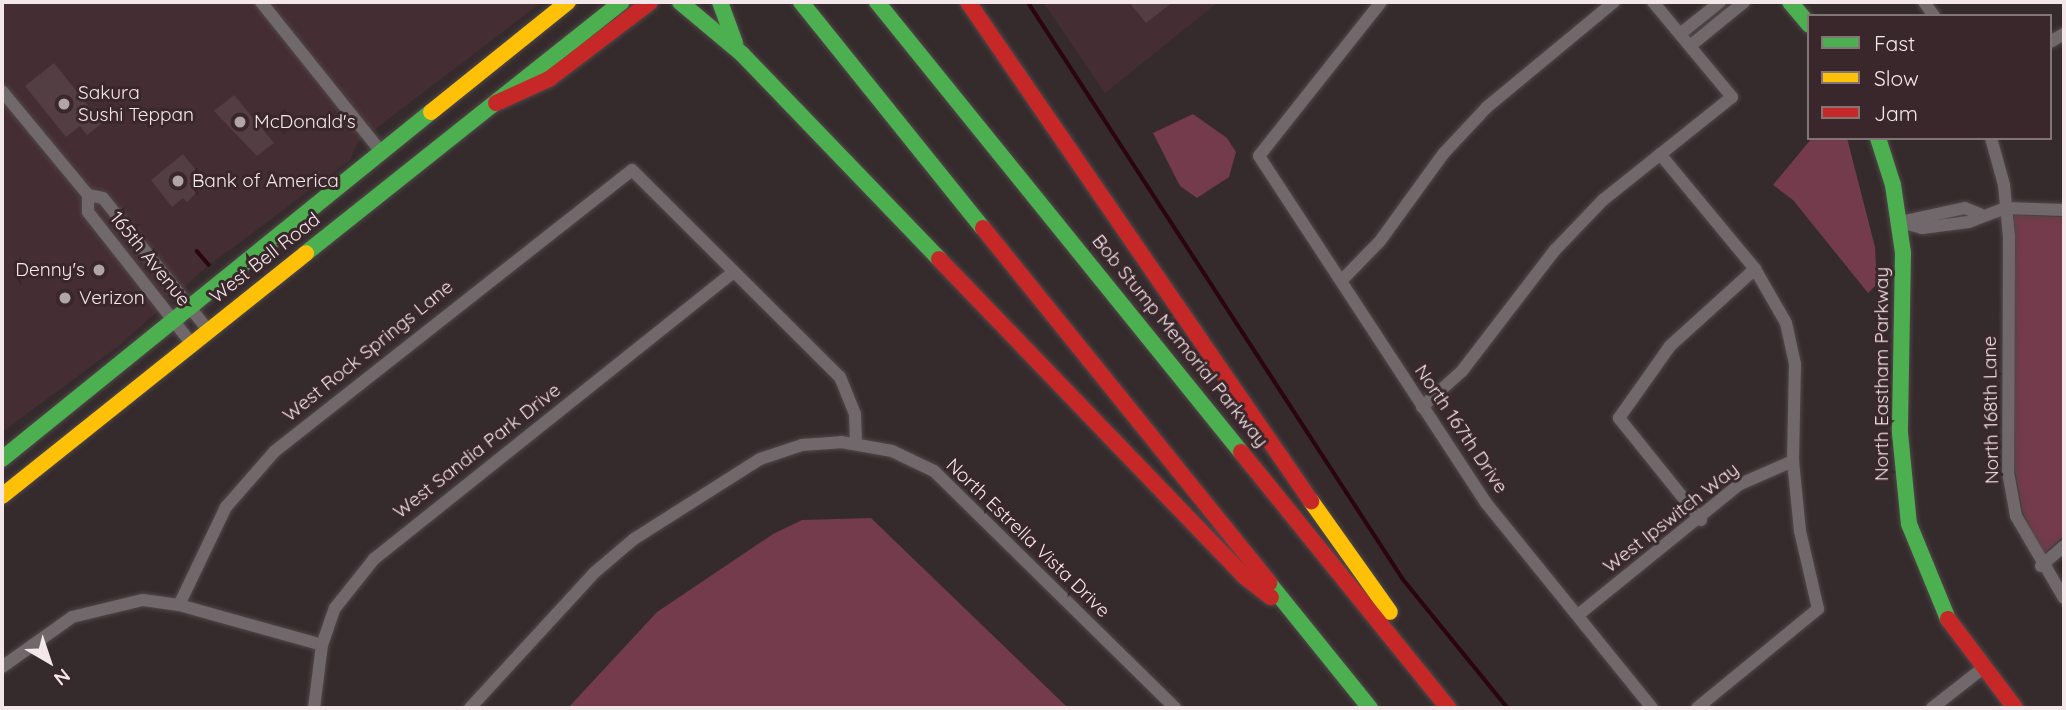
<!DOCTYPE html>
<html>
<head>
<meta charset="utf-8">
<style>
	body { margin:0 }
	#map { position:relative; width:2066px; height:710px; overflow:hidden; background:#352b2d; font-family:Quicksand,sans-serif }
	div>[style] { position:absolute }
	.built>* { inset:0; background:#452e33 }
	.green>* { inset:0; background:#733b4b }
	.stream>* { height:3.5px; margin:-1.75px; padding:0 1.75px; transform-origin:1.75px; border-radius:1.75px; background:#2a0411 }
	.building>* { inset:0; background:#533e44 }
	.roads { filter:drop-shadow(0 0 2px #504749) drop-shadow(0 0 2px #504749) }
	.street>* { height:12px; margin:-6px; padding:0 6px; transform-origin:6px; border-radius:6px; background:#70686a }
	.fast>* { height:16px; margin:-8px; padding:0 8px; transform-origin:8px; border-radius:8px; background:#4caf50 }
	.slow>* { height:16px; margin:-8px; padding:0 8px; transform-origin:8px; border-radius:8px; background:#ffc107 }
	.jam>* { height:16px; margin:-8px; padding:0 8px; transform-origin:8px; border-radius:8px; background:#c62828 }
	.dots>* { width:19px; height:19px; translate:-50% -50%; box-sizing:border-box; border:4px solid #39272b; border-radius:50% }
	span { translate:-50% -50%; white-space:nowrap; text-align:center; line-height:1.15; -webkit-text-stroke:6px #39272b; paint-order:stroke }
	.poi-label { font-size:19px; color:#f4e7ea }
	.left { translate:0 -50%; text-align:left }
	.right { translate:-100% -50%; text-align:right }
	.street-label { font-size:19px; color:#f4e7ea }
	.frame { position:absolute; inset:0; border:4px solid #f4e7ea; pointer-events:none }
	.legend { position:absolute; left:1807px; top:14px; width:245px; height:126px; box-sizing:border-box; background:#39272b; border:2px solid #847477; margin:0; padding:9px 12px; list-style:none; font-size:21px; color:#f4e7ea }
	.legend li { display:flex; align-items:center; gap:14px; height:35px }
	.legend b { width:35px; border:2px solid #847477 }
	.north { position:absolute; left:14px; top:626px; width:70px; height:70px; -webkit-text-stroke:5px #39272b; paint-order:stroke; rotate:141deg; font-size:19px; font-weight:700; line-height:28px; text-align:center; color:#f4e7ea }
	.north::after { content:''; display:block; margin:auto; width:24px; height:32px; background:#f4e7ea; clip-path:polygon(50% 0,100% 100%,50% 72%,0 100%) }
</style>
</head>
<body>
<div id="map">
	<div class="built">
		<i style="clip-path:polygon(2px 2px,542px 2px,358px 142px,350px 160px,204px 269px,120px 345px,2px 432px)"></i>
		<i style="clip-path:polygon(1043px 2px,1218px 2px,1105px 93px)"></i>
	</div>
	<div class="green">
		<i style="clip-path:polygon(1193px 114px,1227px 138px,1236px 152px,1229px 177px,1197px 198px,1180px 186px,1153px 133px)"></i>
		<i style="clip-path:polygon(1812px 138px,1847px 138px,1875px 247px,1877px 284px,1868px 293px,1793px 200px,1773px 185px)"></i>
		<i style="clip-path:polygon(2014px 215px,2064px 217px,2064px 536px,2043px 554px,2023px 513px,2015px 471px)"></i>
		<i style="clip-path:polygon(871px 518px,1068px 708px,568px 708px,657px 612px,773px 534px,802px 520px)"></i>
	</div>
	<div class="stream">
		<i style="left:1028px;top:2px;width:688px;rotate:56.98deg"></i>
		<i style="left:1403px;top:579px;width:166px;rotate:50.9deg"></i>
		<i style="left:197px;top:251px;width:18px;rotate:49deg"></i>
	</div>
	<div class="building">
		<i style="clip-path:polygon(1129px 2px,1173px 2px,1146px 23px)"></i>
		<i style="clip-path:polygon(54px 63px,102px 123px,87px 135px,80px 126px,66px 137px,25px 86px)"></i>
		<i style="clip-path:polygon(234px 95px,274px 143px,257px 156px,214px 111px)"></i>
		<i style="clip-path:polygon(183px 154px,206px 183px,187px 202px,183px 198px,172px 207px,151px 180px)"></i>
	</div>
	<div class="roads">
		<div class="street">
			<i style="left:261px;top:2px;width:193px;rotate:51.3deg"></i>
			<i style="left:1381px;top:2px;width:196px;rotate:128.4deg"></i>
			<i style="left:1259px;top:156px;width:415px;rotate:56.8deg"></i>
			<i style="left:1486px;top:503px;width:264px;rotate:51deg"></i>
			<i style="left:1924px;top:2px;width:17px;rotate:54deg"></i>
			<i style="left:1680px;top:34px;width:51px;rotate:-38.7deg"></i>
			<i style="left:2050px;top:42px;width:16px;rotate:-30deg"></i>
			<i style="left:1690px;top:46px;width:70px;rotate:-39.2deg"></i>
			<i style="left:2px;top:91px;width:135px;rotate:50.4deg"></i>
			<i style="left:88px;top:195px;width:17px;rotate:90deg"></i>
			<i style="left:88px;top:212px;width:167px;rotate:51.8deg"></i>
			<i style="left:1991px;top:138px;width:49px;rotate:74.5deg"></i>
			<i style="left:2004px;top:185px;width:52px;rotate:84.5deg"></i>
			<i style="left:2009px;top:237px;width:235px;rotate:90.2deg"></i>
			<i style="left:2008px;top:472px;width:45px;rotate:79.7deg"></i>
			<i style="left:2016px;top:516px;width:95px;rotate:59.7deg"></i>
			<i style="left:1660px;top:154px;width:149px;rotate:50.4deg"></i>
			<i style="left:1755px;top:269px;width:62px;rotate:60.1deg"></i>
			<i style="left:1786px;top:323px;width:42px;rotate:77.6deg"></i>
			<i style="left:1795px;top:364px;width:97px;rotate:91.2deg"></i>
			<i style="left:1793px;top:461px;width:70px;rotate:84.3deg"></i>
			<i style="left:1800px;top:531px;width:80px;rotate:77deg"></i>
			<i style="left:1818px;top:609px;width:156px;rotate:140.7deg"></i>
			<i style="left:88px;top:195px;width:15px;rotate:11deg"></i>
			<i style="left:103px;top:198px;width:169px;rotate:51.5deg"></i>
			<i style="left:1900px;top:222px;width:23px;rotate:15deg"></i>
			<i style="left:1922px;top:228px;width:47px;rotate:-7.3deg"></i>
			<i style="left:1969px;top:222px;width:40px;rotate:-21deg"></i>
			<i style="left:2006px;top:208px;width:58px;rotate:2deg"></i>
			<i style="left:1900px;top:222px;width:66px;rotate:-12.2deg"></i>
			<i style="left:1965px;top:208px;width:16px;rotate:22deg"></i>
			<i style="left:1342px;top:280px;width:54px;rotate:-45.7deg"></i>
			<i style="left:1380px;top:241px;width:109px;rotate:-54deg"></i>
			<i style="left:1444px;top:153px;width:63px;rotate:-46.9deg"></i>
			<i style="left:1487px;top:107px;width:165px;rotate:-39.6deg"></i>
			<i style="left:1422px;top:407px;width:54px;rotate:-42deg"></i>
			<i style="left:1462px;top:371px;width:153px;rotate:-52.5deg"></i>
			<i style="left:1555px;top:250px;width:69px;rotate:-46.2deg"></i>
			<i style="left:1603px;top:200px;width:165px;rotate:-38.6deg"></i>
			<i style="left:1732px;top:97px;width:124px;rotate:-129.7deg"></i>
			<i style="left:1701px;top:520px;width:131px;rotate:-128.8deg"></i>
			<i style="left:1619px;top:418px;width:88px;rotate:-54.7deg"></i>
			<i style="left:1670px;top:346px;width:115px;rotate:-42.2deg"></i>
			<i style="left:2041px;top:566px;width:30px;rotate:-41deg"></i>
			<i style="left:179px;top:605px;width:109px;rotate:-64.4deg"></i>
			<i style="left:226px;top:507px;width:74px;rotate:-48.8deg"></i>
			<i style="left:275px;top:451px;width:454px;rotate:-38.2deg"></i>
			<i style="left:632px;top:170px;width:293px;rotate:44.9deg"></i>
			<i style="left:840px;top:377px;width:40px;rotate:68deg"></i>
			<i style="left:855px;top:414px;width:29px;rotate:88deg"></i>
			<i style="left:1578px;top:615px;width:208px;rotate:-39deg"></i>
			<i style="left:1740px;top:484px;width:58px;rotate:-23.5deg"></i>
			<i style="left:2px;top:667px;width:86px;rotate:-35.5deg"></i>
			<i style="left:72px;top:617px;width:73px;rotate:-13.5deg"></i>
			<i style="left:143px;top:600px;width:36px;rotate:8deg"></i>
			<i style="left:179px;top:605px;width:148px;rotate:15.6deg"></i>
			<i style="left:314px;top:708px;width:64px;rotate:-82.8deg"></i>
			<i style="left:322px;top:645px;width:39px;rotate:-71deg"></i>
			<i style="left:335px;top:608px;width:63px;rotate:-51.5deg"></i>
			<i style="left:374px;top:559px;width:460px;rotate:-38.6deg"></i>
			<i style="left:470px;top:708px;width:183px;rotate:-47.4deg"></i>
			<i style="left:594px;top:573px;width:52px;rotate:-40.4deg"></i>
			<i style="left:634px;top:539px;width:149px;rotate:-32.4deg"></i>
			<i style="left:760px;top:459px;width:44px;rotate:-18.4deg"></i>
			<i style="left:802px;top:445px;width:39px;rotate:-4deg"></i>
			<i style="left:841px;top:442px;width:52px;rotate:10deg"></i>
			<i style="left:892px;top:451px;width:47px;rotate:25.5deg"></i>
			<i style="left:934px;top:471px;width:338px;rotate:44.5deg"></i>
			<i style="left:1932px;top:708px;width:65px;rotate:-38.1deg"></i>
		</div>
		<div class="fast">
			<i style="left:680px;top:2px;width:81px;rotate:40deg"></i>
			<i style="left:742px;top:54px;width:284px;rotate:46.1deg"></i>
			<i style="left:720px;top:2px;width:44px;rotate:69.9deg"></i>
			<i style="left:801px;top:2px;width:290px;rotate:51.2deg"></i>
			<i style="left:877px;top:2px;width:579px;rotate:51.03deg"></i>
			<i style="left:1790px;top:2px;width:30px;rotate:50deg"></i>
			<i style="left:1878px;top:138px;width:49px;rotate:72.3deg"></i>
			<i style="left:1893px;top:185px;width:69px;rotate:81.6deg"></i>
			<i style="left:1903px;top:253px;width:180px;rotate:91deg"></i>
			<i style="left:1900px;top:433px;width:91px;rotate:84.4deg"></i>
			<i style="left:1909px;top:524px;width:103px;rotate:67.7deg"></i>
			<i style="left:306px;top:253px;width:403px;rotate:-38.5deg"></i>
			<i style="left:2px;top:459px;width:552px;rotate:-38.97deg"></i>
			<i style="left:1269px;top:583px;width:161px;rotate:51.1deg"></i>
		</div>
		<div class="slow">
			<i style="left:431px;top:112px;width:176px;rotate:-38.8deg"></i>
			<i style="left:2px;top:496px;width:389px;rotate:-38.6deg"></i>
			<i style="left:1311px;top:501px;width:136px;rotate:54.6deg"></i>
		</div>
		<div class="jam">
			<i style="left:968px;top:2px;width:606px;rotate:55.5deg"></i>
			<i style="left:496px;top:103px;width:58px;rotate:-24.4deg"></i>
			<i style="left:549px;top:79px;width:127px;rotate:-37.3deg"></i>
			<i style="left:983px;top:228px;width:456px;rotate:51.1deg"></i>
			<i style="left:939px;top:259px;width:441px;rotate:46.1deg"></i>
			<i style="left:1245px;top:577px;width:33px;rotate:38deg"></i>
			<i style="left:1241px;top:452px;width:329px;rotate:51deg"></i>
			<i style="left:1948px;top:619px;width:111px;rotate:53deg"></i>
		</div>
	</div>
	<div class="dots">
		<i style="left:64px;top:104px;background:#b1a5a8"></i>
		<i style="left:240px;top:122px;background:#b1a5a8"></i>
		<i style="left:178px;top:181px;background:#b1a5a8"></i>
		<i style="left:99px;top:270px;background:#b1a5a8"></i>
		<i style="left:65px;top:298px;background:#b1a5a8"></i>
	</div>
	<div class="poi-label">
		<span class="left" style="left:78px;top:104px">Sakura<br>Sushi Teppan</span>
		<span class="left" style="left:254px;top:122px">McDonald's</span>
		<span class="left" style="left:192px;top:181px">Bank of America</span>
		<span class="right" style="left:85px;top:270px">Denny's</span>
		<span class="left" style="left:79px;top:298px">Verizon</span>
	</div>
	<div class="street-label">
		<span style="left:265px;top:258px;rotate:-38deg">West Bell Road</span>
		<span style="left:150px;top:259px;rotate:51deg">165th Avenue</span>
		<span style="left:1180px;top:341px;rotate:51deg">Bob Stump Memorial Parkway</span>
		<span style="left:368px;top:351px;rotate:-39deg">West Rock Springs Lane</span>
		<span style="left:1882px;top:374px;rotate:-90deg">North Eastham Parkway</span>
		<span style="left:1991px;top:410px;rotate:-91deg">North 168th Lane</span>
		<span style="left:1461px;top:429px;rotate:56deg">North 167th Drive</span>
		<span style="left:477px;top:451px;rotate:-38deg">West Sandia Park Drive</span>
		<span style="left:1671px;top:518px;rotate:-38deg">West Ipswitch Way</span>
		<span style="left:1028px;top:538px;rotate:44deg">North Estrella Vista Drive</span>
	</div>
	<div class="frame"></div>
	<ul class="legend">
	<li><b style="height:9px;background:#4caf50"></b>Fast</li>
	<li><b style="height:9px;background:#ffc107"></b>Slow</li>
	<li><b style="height:9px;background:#c62828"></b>Jam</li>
	</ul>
	<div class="north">N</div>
</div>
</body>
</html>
